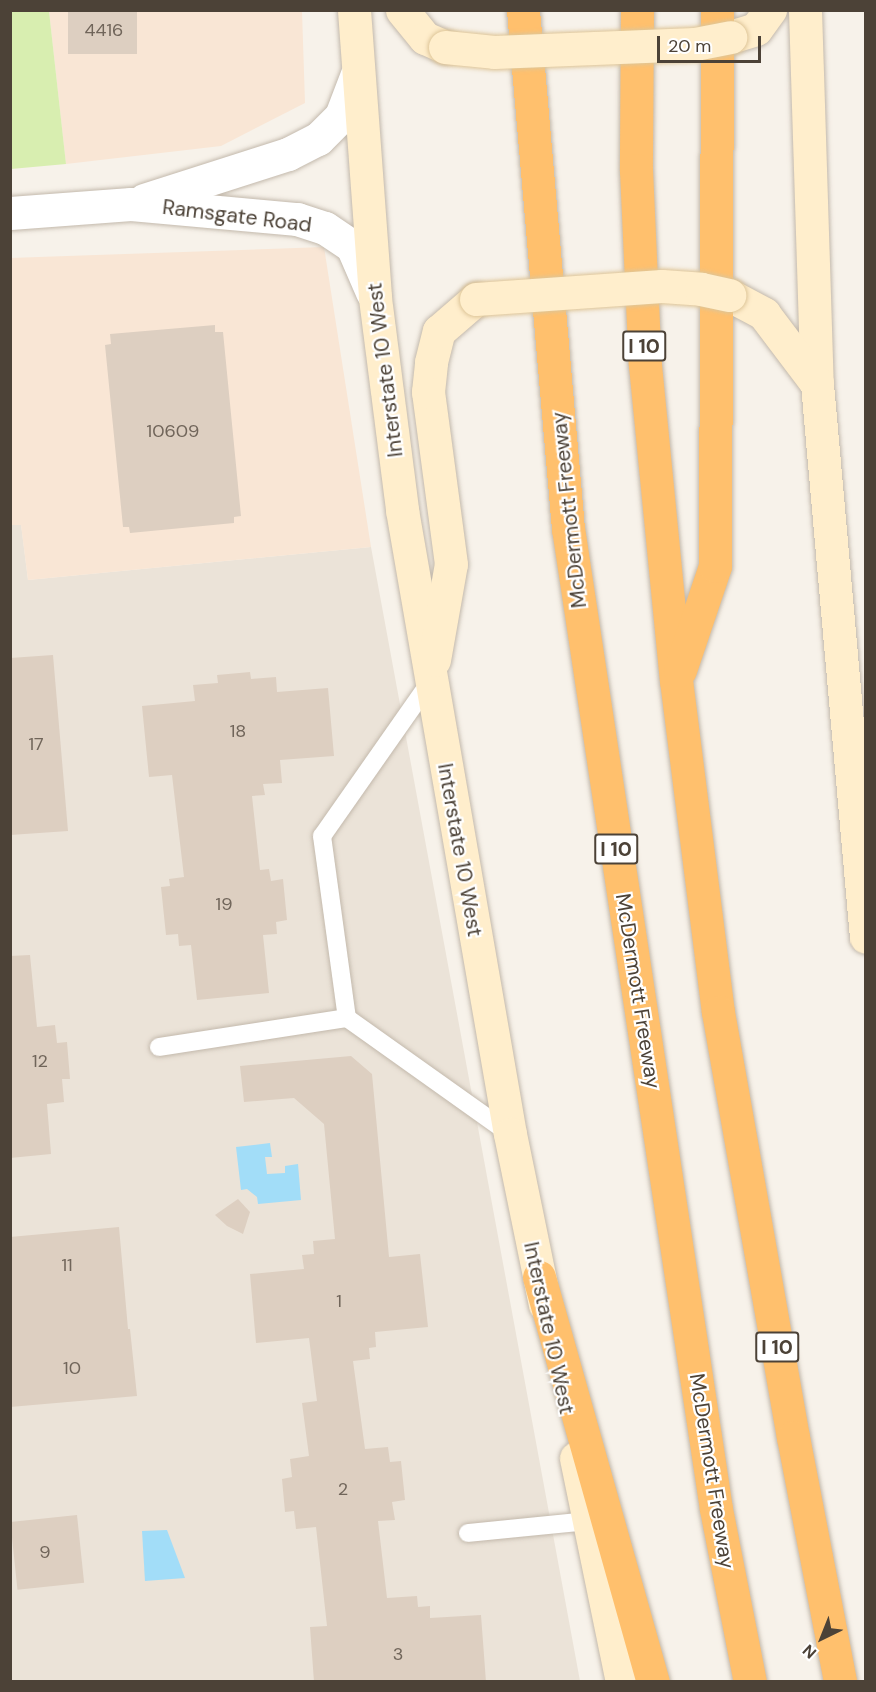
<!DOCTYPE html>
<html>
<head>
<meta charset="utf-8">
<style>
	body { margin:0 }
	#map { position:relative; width:876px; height:1692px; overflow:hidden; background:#f7f2ea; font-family:"DM Sans",sans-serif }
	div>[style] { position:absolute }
	.residential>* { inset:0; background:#ebe3d8 }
	.commercial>* { inset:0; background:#f9e6d5 }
	.green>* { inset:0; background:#d8eeb0 }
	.water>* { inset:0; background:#a2ddf8 }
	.building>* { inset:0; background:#ddcfc1; transform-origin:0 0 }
	.roads { filter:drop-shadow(0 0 2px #c3b9ac) drop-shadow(0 0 2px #c3b9ac) }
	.service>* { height:18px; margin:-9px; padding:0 9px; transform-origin:9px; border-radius:9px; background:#fff }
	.minor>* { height:33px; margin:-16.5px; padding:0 16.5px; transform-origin:16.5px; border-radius:16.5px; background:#fff }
	.secondary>* { height:33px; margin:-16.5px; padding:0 16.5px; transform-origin:16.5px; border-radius:16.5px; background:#fec }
	.motorway>* { height:33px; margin:-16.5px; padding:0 16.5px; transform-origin:16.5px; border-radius:16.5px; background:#ffc06d }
	.bridges { filter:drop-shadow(0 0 2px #dec598) drop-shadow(0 0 2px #dec598) }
	.secondary-bridge>* { height:33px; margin:-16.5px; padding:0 16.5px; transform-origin:16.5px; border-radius:16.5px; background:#fec }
	span { translate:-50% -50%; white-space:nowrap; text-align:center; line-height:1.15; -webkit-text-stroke:4.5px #fff; paint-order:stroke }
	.number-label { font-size:18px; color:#70655a }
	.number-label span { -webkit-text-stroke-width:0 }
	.shield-label span { padding:2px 4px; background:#fff; border:2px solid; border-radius:4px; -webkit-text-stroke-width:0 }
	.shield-label { font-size:20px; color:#4c4237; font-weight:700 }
	.street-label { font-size:21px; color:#4c4237 }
	.frame { position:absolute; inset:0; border:12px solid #4c4237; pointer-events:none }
	.north { position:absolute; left:792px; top:1608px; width:60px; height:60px; -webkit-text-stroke:4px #fff; paint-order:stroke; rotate:223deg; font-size:16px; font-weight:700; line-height:24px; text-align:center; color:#4c4237 }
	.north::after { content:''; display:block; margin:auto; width:21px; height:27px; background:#4c4237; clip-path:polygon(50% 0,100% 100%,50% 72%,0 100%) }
	.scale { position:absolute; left:657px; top:36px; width:104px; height:27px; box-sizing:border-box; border:3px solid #4c4237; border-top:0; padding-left:8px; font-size:18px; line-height:21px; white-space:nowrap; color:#4c4237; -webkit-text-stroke:4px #fff; paint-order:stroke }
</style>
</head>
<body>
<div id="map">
	<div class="residential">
		<i style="clip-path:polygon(21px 524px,28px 580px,371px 547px,580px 1681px,11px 1682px,11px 525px)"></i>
	</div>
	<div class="commercial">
		<i style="clip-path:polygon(49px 11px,302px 11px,305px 103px,221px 146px,66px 164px)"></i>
		<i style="clip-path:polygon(324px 247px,371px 547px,28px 580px,21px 525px,11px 525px,10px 258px)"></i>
	</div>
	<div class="green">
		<i style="clip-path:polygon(11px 10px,49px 11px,66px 164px,11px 169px)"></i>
	</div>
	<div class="water">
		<i style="clip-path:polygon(270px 1143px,272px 1157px,265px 1157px,267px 1174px,285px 1173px,285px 1166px,298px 1164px,301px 1200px,258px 1204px,257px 1197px,247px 1189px,241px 1190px,236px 1147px)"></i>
		<i style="clip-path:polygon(167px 1530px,185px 1578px,145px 1581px,142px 1531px)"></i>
	</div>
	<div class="building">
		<i style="left:68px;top:10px;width:69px;height:44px"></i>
		<i style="clip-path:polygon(215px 325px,215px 332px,223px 332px,241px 516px,234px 517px,234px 523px,130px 533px,129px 527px,123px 527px,105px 345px,111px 344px,110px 334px)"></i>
		<i style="clip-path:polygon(53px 655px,68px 831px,10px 835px,10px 658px)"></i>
		<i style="clip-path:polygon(250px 672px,251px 679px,276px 677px,277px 692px,328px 688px,334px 756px,280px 760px,282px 783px,263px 784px,265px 795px,252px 796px,260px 870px,269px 869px,271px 881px,283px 879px,287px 920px,276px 922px,277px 934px,263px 935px,269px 993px,197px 1000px,191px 945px,179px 946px,178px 934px,166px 935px,161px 887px,170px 886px,169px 879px,184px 877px,172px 775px,149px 777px,142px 706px,195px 701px,193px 685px,218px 683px,217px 675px)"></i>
		<i style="clip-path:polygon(30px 955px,37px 1027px,55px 1025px,57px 1043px,67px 1042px,70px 1079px,62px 1079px,64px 1102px,47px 1104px,51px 1154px,10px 1158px,10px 956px)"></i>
		<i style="clip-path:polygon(351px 1056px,372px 1074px,389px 1257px,420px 1254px,428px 1327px,375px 1332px,376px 1347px,369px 1348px,370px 1359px,353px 1361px,365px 1449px,388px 1447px,390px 1462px,401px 1461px,405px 1500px,392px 1502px,395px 1520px,378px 1521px,387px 1598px,417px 1596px,418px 1607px,430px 1606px,430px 1618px,481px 1615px,486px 1682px,314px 1682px,310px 1627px,327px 1626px,316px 1527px,296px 1529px,294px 1511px,285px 1512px,282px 1479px,292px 1477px,290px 1459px,309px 1456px,302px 1403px,317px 1401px,309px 1338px,256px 1343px,250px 1274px,304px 1269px,302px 1255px,314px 1254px,313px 1241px,335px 1239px,324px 1124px,294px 1098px,244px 1102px,240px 1066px)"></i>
		<i style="clip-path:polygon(238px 1199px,250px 1212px,243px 1234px,227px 1226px,215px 1215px)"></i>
		<i style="clip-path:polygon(119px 1227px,128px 1329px,130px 1329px,137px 1396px,10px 1407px,10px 1237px)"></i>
		<i style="left:77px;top:1515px;width:68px;height:67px;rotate:84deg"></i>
	</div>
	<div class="roads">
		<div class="service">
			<i style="left:430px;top:682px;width:188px;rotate:125deg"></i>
			<i style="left:322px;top:836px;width:184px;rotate:82.2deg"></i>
			<i style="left:347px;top:1018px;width:200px;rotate:35.4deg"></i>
			<i style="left:159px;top:1047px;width:190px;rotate:-8.8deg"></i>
			<i style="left:468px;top:1533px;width:122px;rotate:-5.7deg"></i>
		</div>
		<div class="minor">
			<i style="left:144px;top:200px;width:151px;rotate:-17.7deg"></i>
			<i style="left:288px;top:154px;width:34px;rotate:-27deg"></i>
			<i style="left:318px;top:139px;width:33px;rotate:-45deg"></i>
			<i style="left:341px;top:116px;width:45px;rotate:-69.1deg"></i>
			<i style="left:10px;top:213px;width:121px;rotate:-4.3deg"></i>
			<i style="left:131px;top:204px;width:167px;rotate:5.2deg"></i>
			<i style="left:297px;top:219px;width:29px;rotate:18deg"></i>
			<i style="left:325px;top:228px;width:32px;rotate:34deg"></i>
			<i style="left:352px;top:246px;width:50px;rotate:66.5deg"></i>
		</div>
		<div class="secondary">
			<i style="left:354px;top:10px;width:289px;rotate:85.8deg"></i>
			<i style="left:375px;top:298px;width:214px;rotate:82.7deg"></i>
			<i style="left:402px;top:510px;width:633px;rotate:80.18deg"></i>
			<i style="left:510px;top:1134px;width:174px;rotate:78.4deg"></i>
			<i style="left:402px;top:10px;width:36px;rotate:51deg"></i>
			<i style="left:425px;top:38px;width:22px;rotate:24deg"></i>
			<i style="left:805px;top:10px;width:374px;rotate:88.2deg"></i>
			<i style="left:817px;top:384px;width:555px;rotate:84.94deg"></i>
			<i style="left:730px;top:37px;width:27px;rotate:-17deg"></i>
			<i style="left:756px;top:29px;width:24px;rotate:-54deg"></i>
			<i style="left:729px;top:295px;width:40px;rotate:28deg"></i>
			<i style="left:764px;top:314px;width:88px;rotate:52.9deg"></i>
			<i style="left:434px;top:660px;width:97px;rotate:-80deg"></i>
			<i style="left:451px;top:564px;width:174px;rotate:-97.6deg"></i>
			<i style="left:428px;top:392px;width:30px;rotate:-84deg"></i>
			<i style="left:431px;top:362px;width:32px;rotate:-76deg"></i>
			<i style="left:439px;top:331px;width:49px;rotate:-40.9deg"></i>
			<i style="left:576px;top:1458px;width:229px;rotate:78.4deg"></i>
		</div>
		<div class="motorway">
			<i style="left:523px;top:10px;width:520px;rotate:85.04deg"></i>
			<i style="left:568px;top:528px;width:992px;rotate:81.42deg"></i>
			<i style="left:716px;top:1509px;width:176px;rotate:78.9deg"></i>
			<i style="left:637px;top:10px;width:160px;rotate:90.4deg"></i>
			<i style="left:636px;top:170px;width:195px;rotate:87.4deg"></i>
			<i style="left:645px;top:365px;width:317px;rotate:84.4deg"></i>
			<i style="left:676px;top:680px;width:335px;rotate:82.8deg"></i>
			<i style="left:718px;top:1012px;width:432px;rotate:80deg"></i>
			<i style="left:793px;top:1437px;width:249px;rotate:79.1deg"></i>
			<i style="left:680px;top:670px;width:110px;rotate:-71.4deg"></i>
			<i style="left:715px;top:566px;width:556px;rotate:-89.79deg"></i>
			<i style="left:539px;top:1277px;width:421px;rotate:74.3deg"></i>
		</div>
	</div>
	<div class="bridges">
		<div class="secondary-bridge">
			<i style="left:445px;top:47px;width:49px;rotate:5.8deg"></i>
			<i style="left:494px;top:52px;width:201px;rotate:-2.3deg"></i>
			<i style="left:695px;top:44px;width:36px;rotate:-11deg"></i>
			<i style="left:476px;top:299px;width:186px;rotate:-4deg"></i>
			<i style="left:662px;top:286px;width:39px;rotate:4deg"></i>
			<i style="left:701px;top:289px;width:29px;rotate:12deg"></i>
		</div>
	</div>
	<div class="number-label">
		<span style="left:104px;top:30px">4416</span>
		<span style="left:173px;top:431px">10609</span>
		<span style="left:238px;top:731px">18</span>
		<span style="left:36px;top:744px">17</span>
		<span style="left:224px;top:904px">19</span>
		<span style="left:40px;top:1061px">12</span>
		<span style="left:67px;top:1265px">11</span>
		<span style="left:339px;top:1301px">1</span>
		<span style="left:72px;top:1368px">10</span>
		<span style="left:343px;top:1489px">2</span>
		<span style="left:45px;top:1552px">9</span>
		<span style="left:398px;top:1654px">3</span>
	</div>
	<div class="shield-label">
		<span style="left:644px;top:346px">I 10</span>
		<span style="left:616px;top:849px">I 10</span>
		<span style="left:777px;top:1347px">I 10</span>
	</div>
	<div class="street-label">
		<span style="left:237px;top:216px;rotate:7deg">Ramsgate Road</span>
		<span style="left:385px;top:370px;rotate:-97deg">Interstate 10 West</span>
		<span style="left:569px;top:510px;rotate:-96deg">McDermott Freeway</span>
		<span style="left:460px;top:850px;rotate:80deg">Interstate 10 West</span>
		<span style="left:638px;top:991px;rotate:81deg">McDermott Freeway</span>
		<span style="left:549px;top:1328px;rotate:78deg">Interstate 10 West</span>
		<span style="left:712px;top:1471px;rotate:81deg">McDermott Freeway</span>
	</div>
	<div class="frame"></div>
	<div class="north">N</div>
	<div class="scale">20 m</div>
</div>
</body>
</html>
